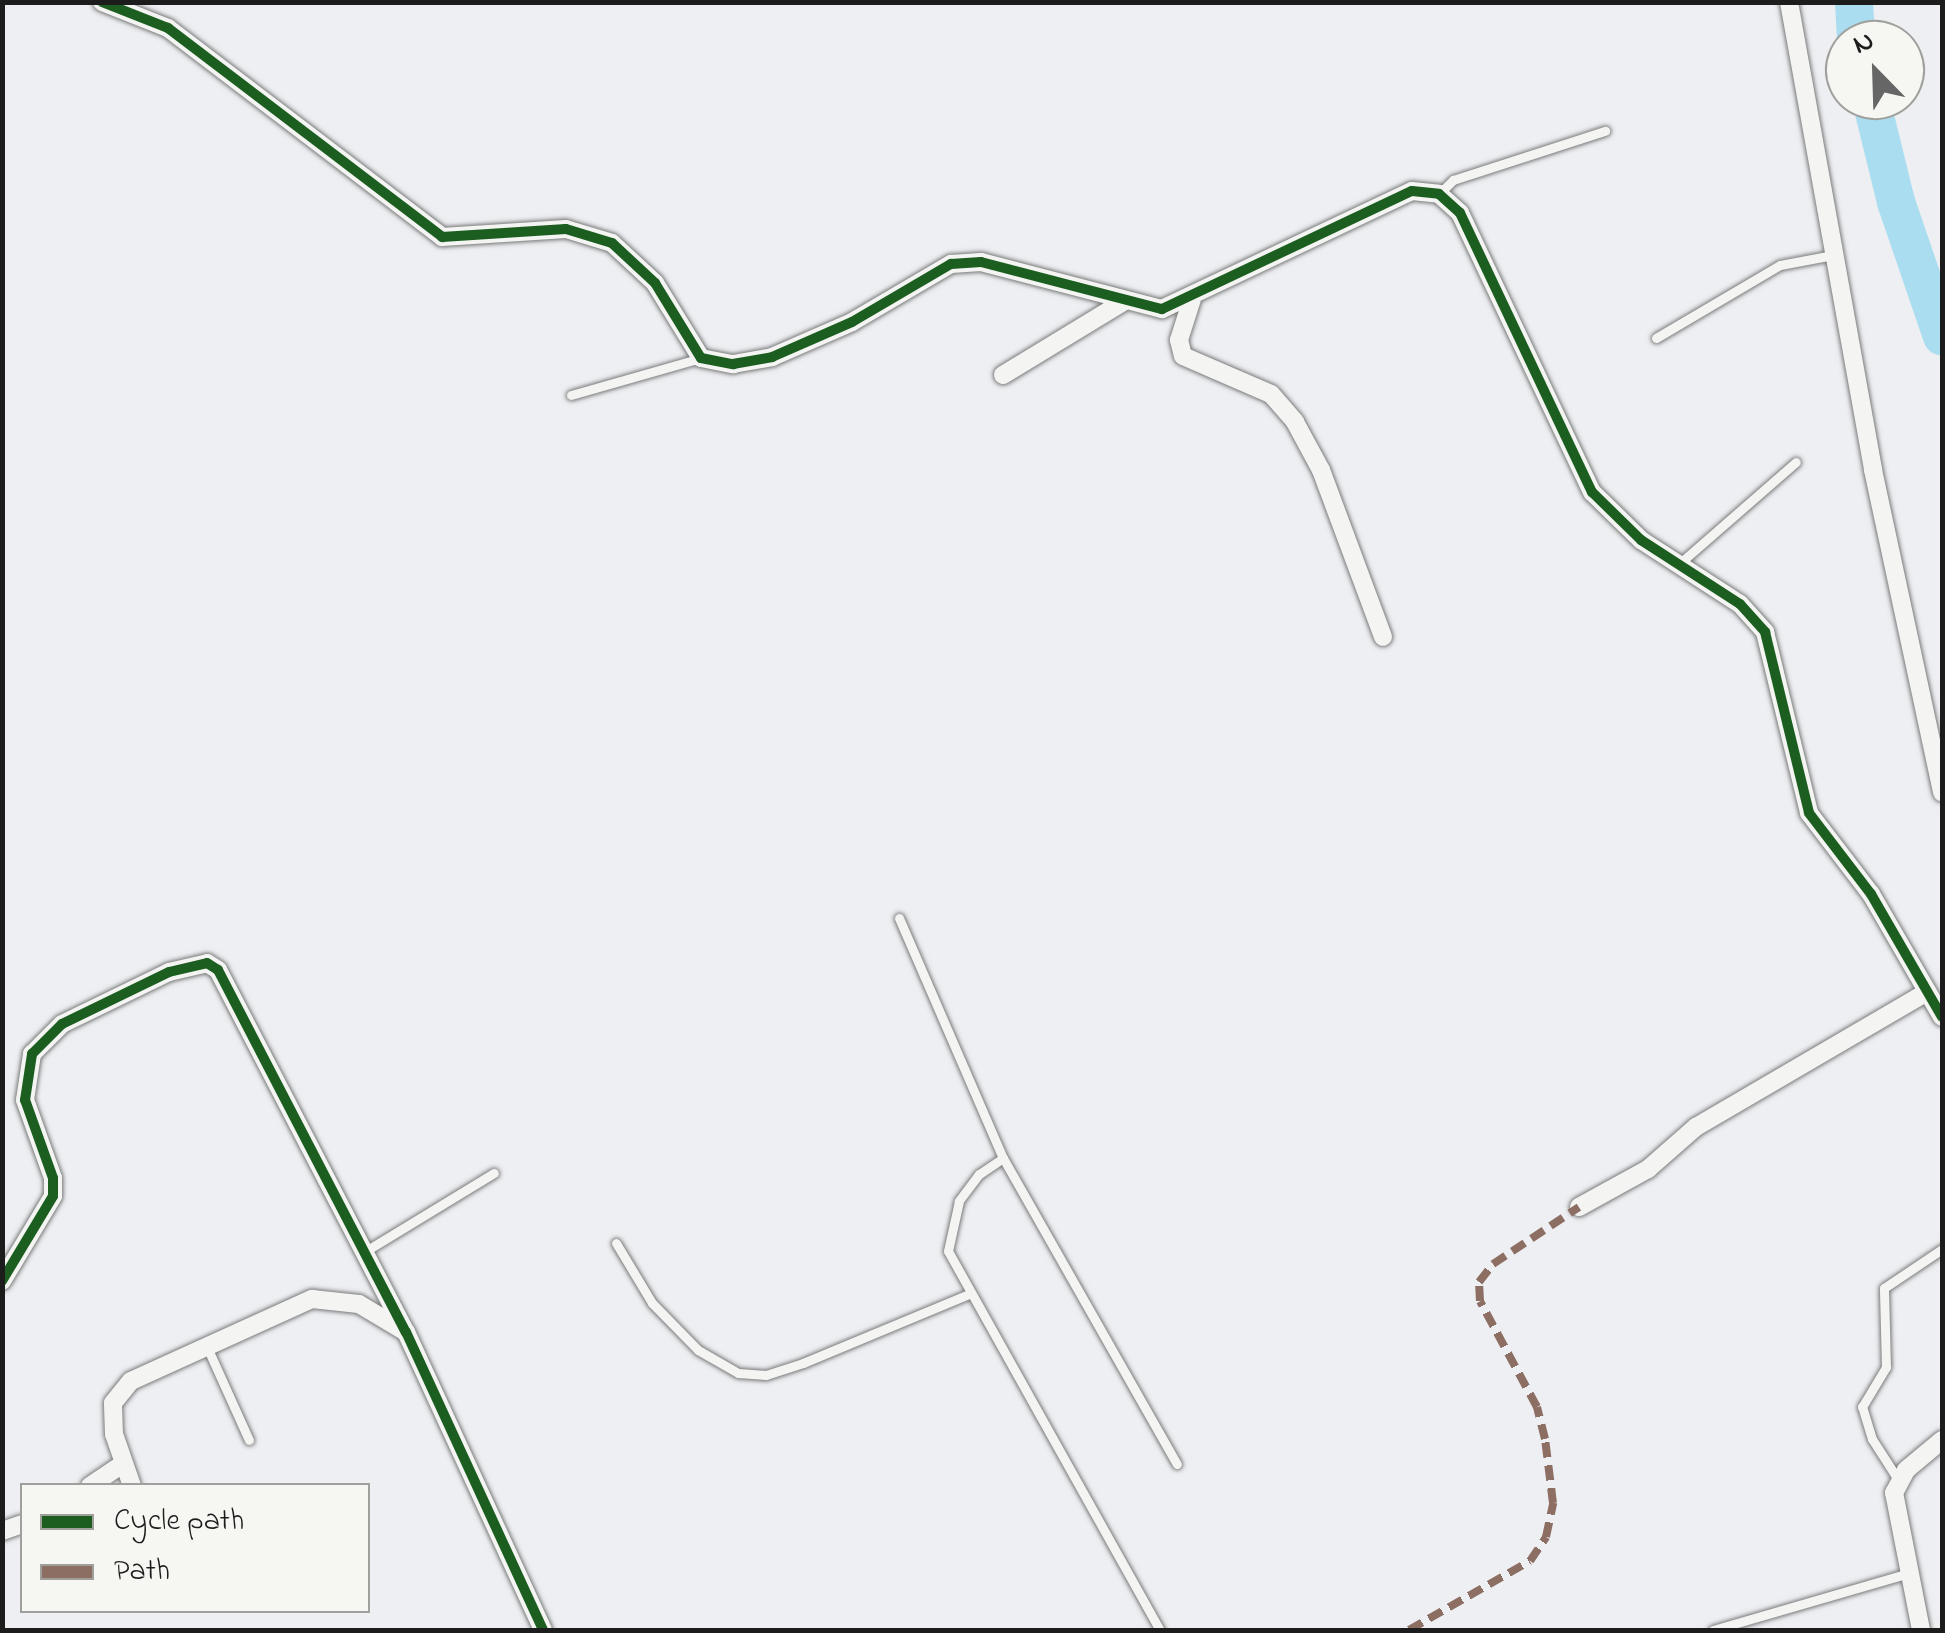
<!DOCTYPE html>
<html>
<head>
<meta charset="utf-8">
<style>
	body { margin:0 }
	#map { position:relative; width:1945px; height:1633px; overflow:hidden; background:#eeeff2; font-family:"Indie Flower",sans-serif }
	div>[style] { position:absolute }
	.river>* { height:38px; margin:-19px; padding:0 19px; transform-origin:19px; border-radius:19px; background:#aaddef }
	.roads { filter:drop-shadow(0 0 2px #7a7b7c) drop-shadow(0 0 2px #7a7b7c) }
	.service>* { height:9px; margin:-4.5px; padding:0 4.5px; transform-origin:4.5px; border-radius:4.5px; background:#f4f4f3 }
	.minor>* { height:18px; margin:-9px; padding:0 9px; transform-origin:9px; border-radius:9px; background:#f4f4f3 }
	.quiet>* { height:8px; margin-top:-4px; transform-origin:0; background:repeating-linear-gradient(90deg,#8d6e63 0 15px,transparent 0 23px) }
	.cycleway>* { height:10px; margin:-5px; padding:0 5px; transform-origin:5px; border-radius:5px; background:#1b5e20 }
	span { translate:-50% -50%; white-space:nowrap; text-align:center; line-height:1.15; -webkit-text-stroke:10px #f6f6f2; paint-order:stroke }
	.frame { position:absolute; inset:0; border:5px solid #1c1c1c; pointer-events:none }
	.legend { position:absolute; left:20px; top:1483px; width:350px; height:130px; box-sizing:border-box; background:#f6f6f2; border:2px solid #9f9f9c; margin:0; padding:12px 18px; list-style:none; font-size:30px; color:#1c1c1c }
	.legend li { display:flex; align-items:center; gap:20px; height:50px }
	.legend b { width:50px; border:2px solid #9f9f9c }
	.north { position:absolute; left:1825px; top:20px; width:100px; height:100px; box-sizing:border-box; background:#f6f6f2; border:2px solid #9f9f9c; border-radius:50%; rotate:337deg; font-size:28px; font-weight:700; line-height:40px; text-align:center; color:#1c1c1c }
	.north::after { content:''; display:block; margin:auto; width:35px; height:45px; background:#666667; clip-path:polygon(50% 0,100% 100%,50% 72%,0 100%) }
</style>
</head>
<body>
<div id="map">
	<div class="river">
		<i style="left:1854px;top:2px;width:38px;rotate:87deg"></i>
		<i style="left:1871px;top:100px;width:105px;rotate:76.2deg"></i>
		<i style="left:1896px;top:202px;width:142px;rotate:71.1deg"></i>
	</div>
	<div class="roads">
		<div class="service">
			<i style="left:1439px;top:194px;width:20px;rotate:-45deg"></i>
			<i style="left:1453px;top:180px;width:160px;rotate:-17.9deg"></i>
			<i style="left:1656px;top:338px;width:144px;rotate:-30.5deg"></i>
			<i style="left:1780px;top:265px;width:54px;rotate:-10.7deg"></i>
			<i style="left:571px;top:395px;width:135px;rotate:-15.9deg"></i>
			<i style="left:1679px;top:564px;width:155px;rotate:-41.1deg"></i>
			<i style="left:899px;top:918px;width:262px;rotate:66.6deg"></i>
			<i style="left:1003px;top:1158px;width:352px;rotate:60.4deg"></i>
			<i style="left:1003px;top:1158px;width:29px;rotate:146deg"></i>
			<i style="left:979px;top:1174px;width:34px;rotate:127deg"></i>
			<i style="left:959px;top:1201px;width:51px;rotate:102.4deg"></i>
			<i style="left:948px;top:1251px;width:434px;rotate:60.8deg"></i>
			<i style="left:616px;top:1243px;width:70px;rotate:59deg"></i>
			<i style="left:652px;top:1303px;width:66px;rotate:45.6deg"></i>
			<i style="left:698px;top:1350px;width:46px;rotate:29.9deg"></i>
			<i style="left:738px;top:1373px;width:28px;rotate:4deg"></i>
			<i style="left:766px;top:1375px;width:39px;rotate:-18deg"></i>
			<i style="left:803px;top:1363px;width:180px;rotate:-22.6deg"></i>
			<i style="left:364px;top:1252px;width:152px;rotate:-31.3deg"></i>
			<i style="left:207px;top:1347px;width:102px;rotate:65.7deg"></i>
			<i style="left:1899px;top:1481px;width:50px;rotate:-122.7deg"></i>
			<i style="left:1872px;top:1439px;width:34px;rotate:-107deg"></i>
			<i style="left:1862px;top:1407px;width:47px;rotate:-59deg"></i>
			<i style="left:1886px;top:1367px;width:79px;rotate:-91.5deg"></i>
			<i style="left:1884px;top:1288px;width:70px;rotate:-33.9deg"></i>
			<i style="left:1713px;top:1630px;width:201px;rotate:-16.2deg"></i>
		</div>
		<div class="minor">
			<i style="left:102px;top:2px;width:71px;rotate:21.5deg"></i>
			<i style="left:168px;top:28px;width:345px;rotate:37.3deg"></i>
			<i style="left:442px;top:237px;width:124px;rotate:-3.7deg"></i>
			<i style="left:566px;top:229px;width:48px;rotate:16.9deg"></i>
			<i style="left:612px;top:243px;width:59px;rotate:42.9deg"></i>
			<i style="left:655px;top:283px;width:88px;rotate:58.5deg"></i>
			<i style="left:701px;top:358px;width:33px;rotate:11deg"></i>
			<i style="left:733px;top:364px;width:40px;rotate:-10deg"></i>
			<i style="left:772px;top:357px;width:87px;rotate:-23.6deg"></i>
			<i style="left:852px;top:322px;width:115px;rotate:-30.4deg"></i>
			<i style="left:951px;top:264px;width:30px;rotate:-4deg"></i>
			<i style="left:981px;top:262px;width:187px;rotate:14.6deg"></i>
			<i style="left:1162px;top:309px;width:276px;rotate:-25.3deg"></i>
			<i style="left:1412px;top:191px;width:27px;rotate:6deg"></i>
			<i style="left:1439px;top:194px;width:28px;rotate:42deg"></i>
			<i style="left:1460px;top:213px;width:309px;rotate:64.7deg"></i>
			<i style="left:1592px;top:492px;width:69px;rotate:44.4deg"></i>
			<i style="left:1641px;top:540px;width:118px;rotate:32.9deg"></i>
			<i style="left:1740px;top:604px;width:38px;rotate:48deg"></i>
			<i style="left:1765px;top:632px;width:186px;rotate:76.3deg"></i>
			<i style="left:1809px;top:813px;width:102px;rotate:52.6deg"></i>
			<i style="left:1871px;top:894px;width:142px;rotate:60deg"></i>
			<i style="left:1789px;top:2px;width:475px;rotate:79.8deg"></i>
			<i style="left:1873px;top:470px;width:330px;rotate:77.9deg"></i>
			<i style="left:1192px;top:299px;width:43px;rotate:107.6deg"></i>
			<i style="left:1179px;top:340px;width:16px;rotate:76deg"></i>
			<i style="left:1183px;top:356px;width:96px;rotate:23.4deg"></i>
			<i style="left:1271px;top:394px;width:37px;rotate:49deg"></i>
			<i style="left:1295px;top:422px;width:55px;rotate:61.6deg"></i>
			<i style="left:1321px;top:470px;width:178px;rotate:69.6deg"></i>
			<i style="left:1003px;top:375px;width:140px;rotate:-31.3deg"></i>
			<i style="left:1579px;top:1207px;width:79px;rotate:-28.8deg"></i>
			<i style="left:1648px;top:1169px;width:64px;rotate:-41.2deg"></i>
			<i style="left:1696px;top:1127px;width:268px;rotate:-30.3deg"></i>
			<i style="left:2px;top:1281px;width:99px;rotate:-59deg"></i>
			<i style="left:53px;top:1196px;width:18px;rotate:-90deg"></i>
			<i style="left:53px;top:1178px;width:83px;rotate:-109.7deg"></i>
			<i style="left:25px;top:1100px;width:47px;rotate:-81.3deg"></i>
			<i style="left:32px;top:1054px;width:42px;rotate:-45deg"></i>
			<i style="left:62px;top:1024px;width:119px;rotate:-25.9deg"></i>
			<i style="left:169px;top:972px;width:39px;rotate:-13deg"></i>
			<i style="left:207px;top:963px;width:13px;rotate:32deg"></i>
			<i style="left:218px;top:970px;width:408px;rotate:62.6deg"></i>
			<i style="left:406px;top:1332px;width:328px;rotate:65.3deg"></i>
			<i style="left:90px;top:1486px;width:40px;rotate:-34deg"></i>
			<i style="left:132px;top:1486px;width:55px;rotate:-109.1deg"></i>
			<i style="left:114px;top:1434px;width:31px;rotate:-92deg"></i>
			<i style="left:113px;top:1403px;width:28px;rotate:-51deg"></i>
			<i style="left:131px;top:1381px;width:199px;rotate:-24.4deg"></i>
			<i style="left:312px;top:1299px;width:47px;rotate:6.1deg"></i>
			<i style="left:359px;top:1304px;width:55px;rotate:30.8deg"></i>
			<i style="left:2px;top:1531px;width:21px;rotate:-19deg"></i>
			<i style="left:1921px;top:1630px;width:140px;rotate:-101.1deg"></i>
			<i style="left:1894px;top:1493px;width:26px;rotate:-62deg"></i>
			<i style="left:1906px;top:1470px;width:47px;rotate:-39.8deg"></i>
		</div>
	</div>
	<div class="quiet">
		<i style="left:1409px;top:1630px;width:139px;rotate:-29.7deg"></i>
		<i style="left:1530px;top:1561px;width:29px;rotate:-56deg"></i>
		<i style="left:1546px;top:1537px;width:35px;rotate:-78deg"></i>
		<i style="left:1553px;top:1503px;width:64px;rotate:-97.1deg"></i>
		<i style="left:1545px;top:1439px;width:33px;rotate:-104deg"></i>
		<i style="left:1537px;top:1407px;width:120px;rotate:-118.3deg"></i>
		<i style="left:1480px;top:1301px;width:19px;rotate:-93deg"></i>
		<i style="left:1479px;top:1282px;width:23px;rotate:-52deg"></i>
		<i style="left:1493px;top:1264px;width:103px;rotate:-33.5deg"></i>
	</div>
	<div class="cycleway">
		<i style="left:102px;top:2px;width:71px;rotate:21.5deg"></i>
		<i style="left:168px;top:28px;width:345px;rotate:37.3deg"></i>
		<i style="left:442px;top:237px;width:124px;rotate:-3.7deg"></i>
		<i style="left:566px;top:229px;width:48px;rotate:16.9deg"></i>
		<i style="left:612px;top:243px;width:59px;rotate:42.9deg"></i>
		<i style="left:655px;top:283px;width:88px;rotate:58.5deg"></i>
		<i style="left:701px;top:358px;width:33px;rotate:11deg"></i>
		<i style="left:733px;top:364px;width:40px;rotate:-10deg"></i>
		<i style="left:772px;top:357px;width:87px;rotate:-23.6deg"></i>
		<i style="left:852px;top:322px;width:115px;rotate:-30.4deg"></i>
		<i style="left:951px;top:264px;width:30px;rotate:-4deg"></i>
		<i style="left:981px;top:262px;width:187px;rotate:14.6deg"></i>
		<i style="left:1162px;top:309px;width:276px;rotate:-25.3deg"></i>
		<i style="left:1412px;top:191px;width:27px;rotate:6deg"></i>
		<i style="left:1439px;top:194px;width:28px;rotate:42deg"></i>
		<i style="left:1460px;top:213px;width:309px;rotate:64.7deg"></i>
		<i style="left:1592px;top:492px;width:69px;rotate:44.4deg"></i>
		<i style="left:1641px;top:540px;width:118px;rotate:32.9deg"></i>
		<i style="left:1740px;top:604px;width:38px;rotate:48deg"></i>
		<i style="left:1765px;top:632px;width:186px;rotate:76.3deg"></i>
		<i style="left:1809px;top:813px;width:102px;rotate:52.6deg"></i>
		<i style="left:1871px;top:894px;width:142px;rotate:60deg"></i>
		<i style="left:2px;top:1281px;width:99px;rotate:-59deg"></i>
		<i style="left:53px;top:1196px;width:18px;rotate:-90deg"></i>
		<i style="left:53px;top:1178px;width:83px;rotate:-109.7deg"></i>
		<i style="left:25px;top:1100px;width:47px;rotate:-81.3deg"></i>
		<i style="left:32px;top:1054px;width:42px;rotate:-45deg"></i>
		<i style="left:62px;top:1024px;width:119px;rotate:-25.9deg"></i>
		<i style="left:169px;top:972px;width:39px;rotate:-13deg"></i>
		<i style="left:207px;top:963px;width:13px;rotate:32deg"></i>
		<i style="left:218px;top:970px;width:408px;rotate:62.6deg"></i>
		<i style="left:406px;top:1332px;width:328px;rotate:65.3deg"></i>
	</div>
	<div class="frame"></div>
	<ul class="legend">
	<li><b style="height:12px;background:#1b5e20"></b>Cycle path</li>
	<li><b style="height:12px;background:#8d6e63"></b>Path</li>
	</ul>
	<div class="north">N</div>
</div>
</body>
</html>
